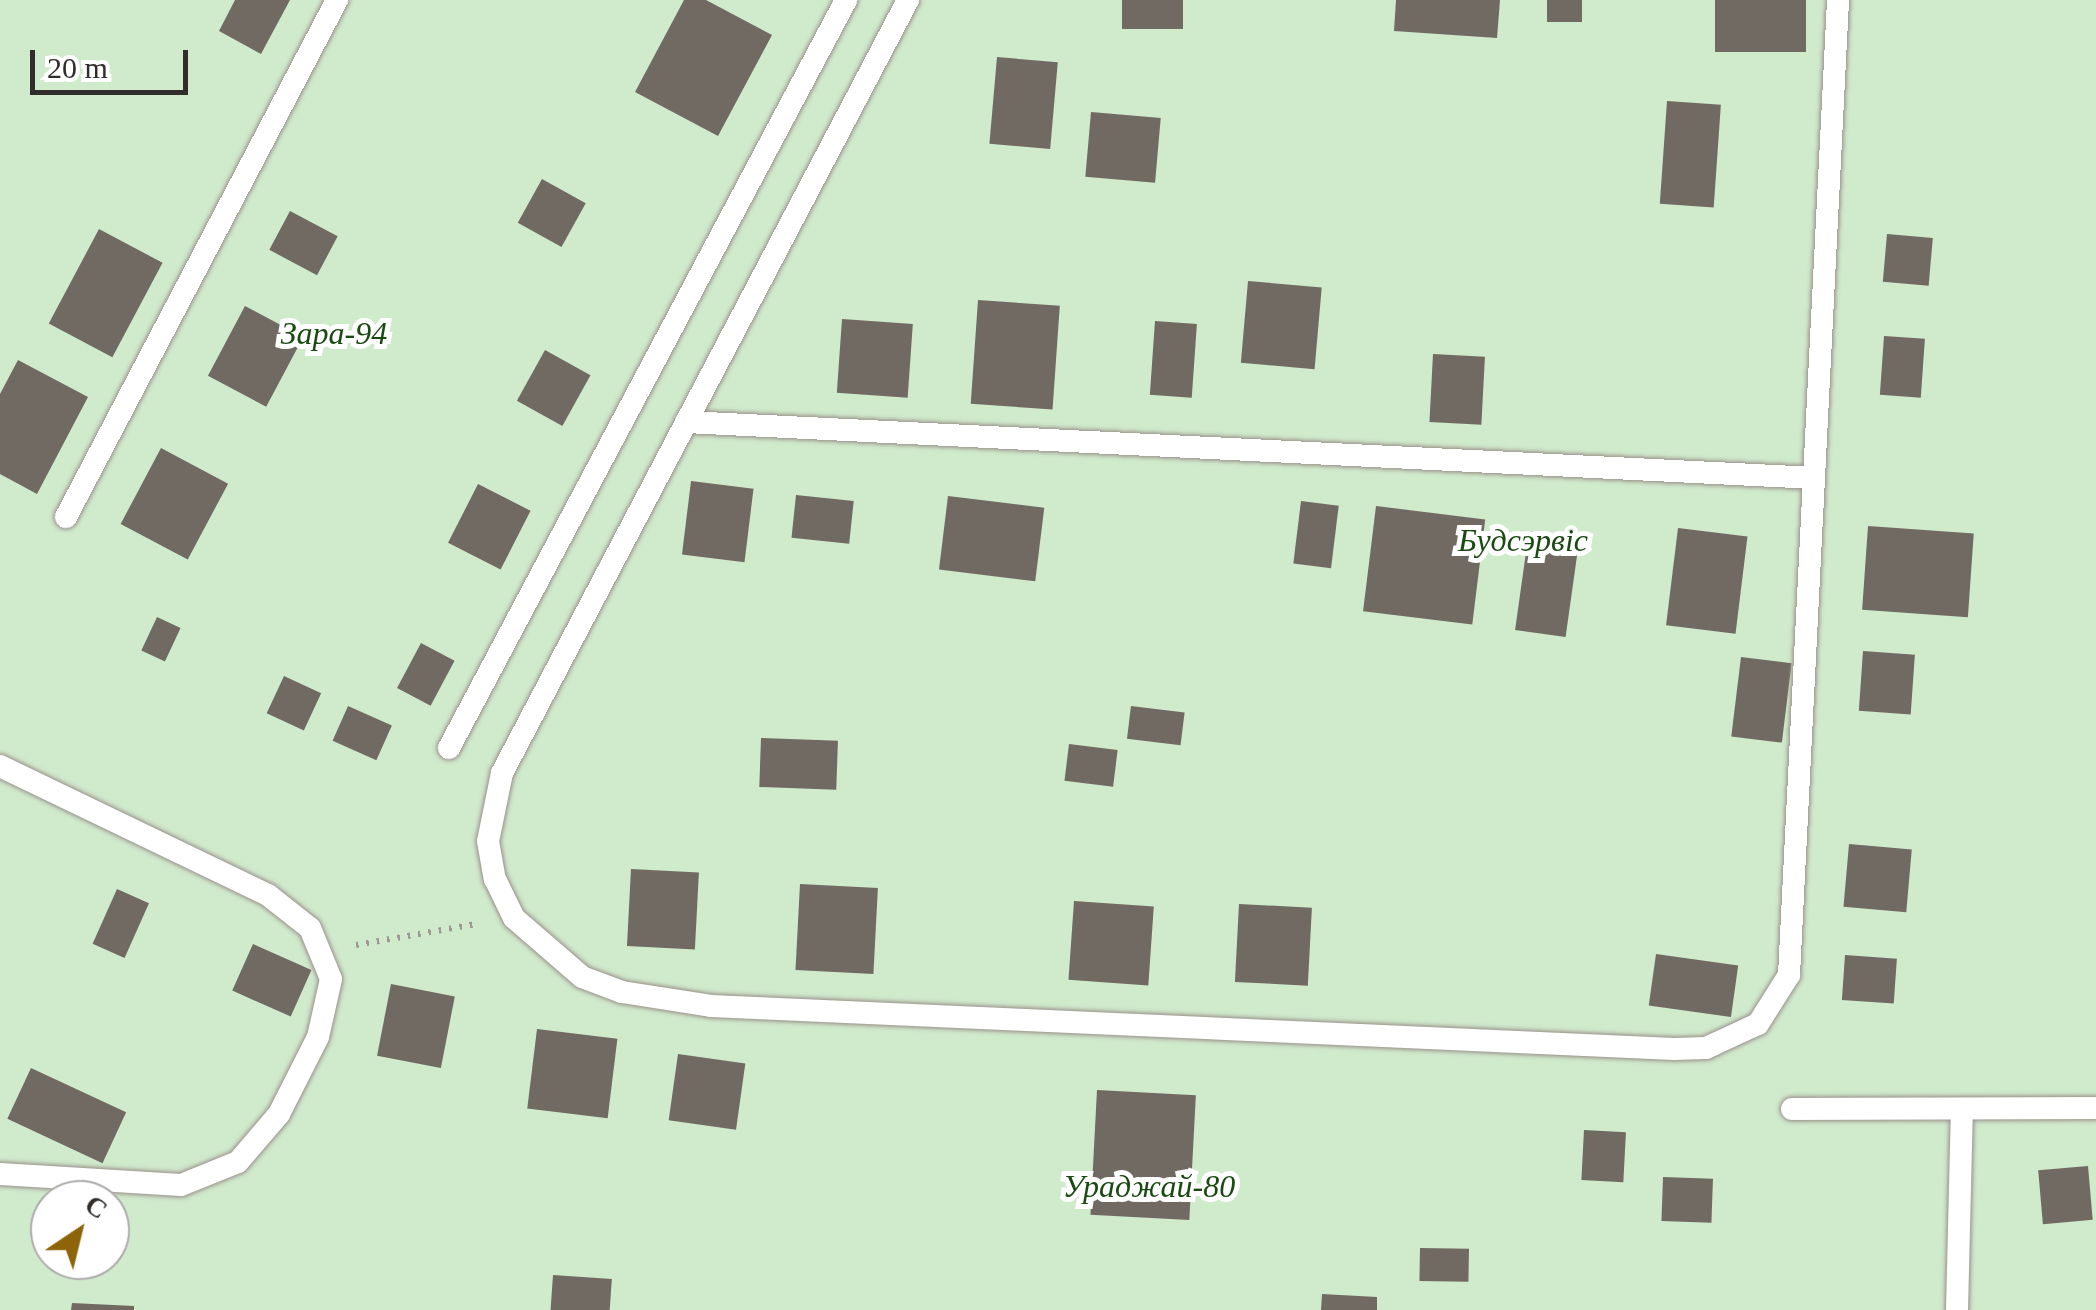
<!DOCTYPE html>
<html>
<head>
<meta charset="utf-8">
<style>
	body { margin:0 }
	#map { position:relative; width:2096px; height:1310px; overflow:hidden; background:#fdf1ec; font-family:Georgia,serif }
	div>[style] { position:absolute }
	.green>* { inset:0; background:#d0eacc }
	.building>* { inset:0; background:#716a63; transform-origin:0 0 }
	.path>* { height:6px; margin-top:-3px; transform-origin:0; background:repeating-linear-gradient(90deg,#a09894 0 2.5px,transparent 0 10.5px) }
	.roads { filter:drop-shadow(0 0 2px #9a908b) drop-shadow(0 0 2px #9a908b) }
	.service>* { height:22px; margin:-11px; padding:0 11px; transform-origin:11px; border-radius:11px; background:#fff }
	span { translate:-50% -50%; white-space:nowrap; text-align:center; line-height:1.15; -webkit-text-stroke:10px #fff; paint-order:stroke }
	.park-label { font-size:32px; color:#1a4a12; font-style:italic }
	.north { position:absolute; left:30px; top:1180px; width:100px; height:100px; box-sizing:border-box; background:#fff; border:2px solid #adabaa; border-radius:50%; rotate:35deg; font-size:28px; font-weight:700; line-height:40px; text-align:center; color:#312d2b }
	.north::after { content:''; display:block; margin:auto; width:35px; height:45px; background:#8d6508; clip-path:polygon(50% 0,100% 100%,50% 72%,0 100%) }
	.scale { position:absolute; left:30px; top:50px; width:158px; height:45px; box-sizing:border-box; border:5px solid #312d2b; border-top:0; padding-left:12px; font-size:30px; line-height:35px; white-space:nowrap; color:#312d2b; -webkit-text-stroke:8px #fff; paint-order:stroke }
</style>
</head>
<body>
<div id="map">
	<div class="green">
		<i style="clip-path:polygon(evenodd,0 0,2096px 0,2096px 1310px,0 1310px,0 0,50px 1200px,110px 1200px,110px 1260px,50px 1260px,50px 1200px)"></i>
	</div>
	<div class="building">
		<i style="clip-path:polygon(235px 0,290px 0,261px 54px,219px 31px)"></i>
		<i style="clip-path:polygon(684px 0,706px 0,772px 35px,718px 136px,635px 92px)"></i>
		<i style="left:1122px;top:0;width:61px;height:29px"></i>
		<i style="clip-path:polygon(1396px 0,1500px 0,1497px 38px,1394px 31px)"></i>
		<i style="left:1547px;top:0;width:35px;height:22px"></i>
		<i style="left:1715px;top:0;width:91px;height:52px"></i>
		<i style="left:997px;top:57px;width:61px;height:87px;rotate:5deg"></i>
		<i style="left:1667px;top:101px;width:54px;height:103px;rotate:4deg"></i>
		<i style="left:1091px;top:112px;width:70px;height:65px;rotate:5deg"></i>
		<i style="left:542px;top:179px;width:50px;height:50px;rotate:29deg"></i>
		<i style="left:290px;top:211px;width:54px;height:44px;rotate:28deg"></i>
		<i style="left:99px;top:229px;width:72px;height:107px;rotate:28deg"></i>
		<i style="left:1887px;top:234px;width:46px;height:48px;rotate:5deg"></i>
		<i style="left:1248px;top:281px;width:74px;height:82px;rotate:5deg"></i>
		<i style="left:978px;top:300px;width:82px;height:104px;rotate:4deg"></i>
		<i style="left:245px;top:306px;width:66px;height:79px;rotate:28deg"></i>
		<i style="left:842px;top:319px;width:71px;height:74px;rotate:4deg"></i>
		<i style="left:1155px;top:321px;width:42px;height:74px;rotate:4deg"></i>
		<i style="left:1884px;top:336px;width:41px;height:59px;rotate:4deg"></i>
		<i style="left:545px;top:350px;width:52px;height:58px;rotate:29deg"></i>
		<i style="left:1433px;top:354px;width:52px;height:68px;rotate:3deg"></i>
		<i style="clip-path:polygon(18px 360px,88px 397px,37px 494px,0 474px,0 394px)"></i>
		<i style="left:161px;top:448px;width:76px;height:86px;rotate:28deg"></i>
		<i style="left:691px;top:481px;width:63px;height:74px;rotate:7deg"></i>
		<i style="left:478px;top:484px;width:59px;height:66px;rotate:27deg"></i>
		<i style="left:796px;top:495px;width:58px;height:43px;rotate:6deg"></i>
		<i style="left:948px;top:496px;width:97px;height:74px;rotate:7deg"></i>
		<i style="left:1301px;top:501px;width:38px;height:63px;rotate:7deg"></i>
		<i style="left:1376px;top:506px;width:110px;height:106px;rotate:7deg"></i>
		<i style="left:1868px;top:526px;width:106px;height:84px;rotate:4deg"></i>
		<i style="left:1678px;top:528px;width:70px;height:98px;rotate:7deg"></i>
		<i style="left:1529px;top:531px;width:51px;height:100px;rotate:8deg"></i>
		<i style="left:157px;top:617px;width:26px;height:37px;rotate:25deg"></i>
		<i style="left:421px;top:643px;width:38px;height:51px;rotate:28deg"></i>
		<i style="left:1863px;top:651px;width:52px;height:60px;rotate:4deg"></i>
		<i style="left:1741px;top:657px;width:51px;height:80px;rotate:7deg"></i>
		<i style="left:284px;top:676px;width:41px;height:41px;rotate:25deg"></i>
		<i style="left:348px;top:706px;width:48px;height:38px;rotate:24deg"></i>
		<i style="left:1131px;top:706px;width:54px;height:33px;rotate:7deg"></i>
		<i style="left:761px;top:738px;width:77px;height:49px;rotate:2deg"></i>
		<i style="left:1069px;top:744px;width:49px;height:37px;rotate:7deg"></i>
		<i style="left:1849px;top:844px;width:63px;height:63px;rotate:5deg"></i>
		<i style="left:631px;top:869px;width:68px;height:77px;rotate:3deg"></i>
		<i style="left:800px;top:884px;width:78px;height:86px;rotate:3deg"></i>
		<i style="left:117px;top:889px;width:35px;height:60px;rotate:24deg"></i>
		<i style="left:1074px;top:901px;width:80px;height:79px;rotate:4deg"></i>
		<i style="left:1239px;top:904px;width:73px;height:78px;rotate:3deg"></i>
		<i style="left:253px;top:944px;width:64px;height:51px;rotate:24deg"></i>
		<i style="left:1656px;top:954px;width:83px;height:52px;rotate:8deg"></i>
		<i style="left:1845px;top:955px;width:52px;height:45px;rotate:4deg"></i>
		<i style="left:391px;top:984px;width:65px;height:73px;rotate:11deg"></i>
		<i style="left:537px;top:1029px;width:81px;height:80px;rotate:7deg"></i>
		<i style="left:678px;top:1054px;width:68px;height:67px;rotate:8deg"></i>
		<i style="left:31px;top:1068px;width:105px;height:56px;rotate:25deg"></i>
		<i style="left:1097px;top:1090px;width:99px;height:125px;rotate:3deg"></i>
		<i style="left:1584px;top:1130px;width:42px;height:50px;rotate:3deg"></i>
		<i style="left:2088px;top:1166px;width:54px;height:50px;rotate:85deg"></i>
		<i style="left:1663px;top:1177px;width:50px;height:44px;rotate:2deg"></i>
		<i style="left:1420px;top:1248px;width:49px;height:33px;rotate:1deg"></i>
		<i style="left:553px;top:1275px;width:59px;height:35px;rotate:4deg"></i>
		<i style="clip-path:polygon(1322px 1294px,1377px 1297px,1377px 1310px,1321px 1310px)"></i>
		<i style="clip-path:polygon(72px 1303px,134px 1306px,134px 1310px,71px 1310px)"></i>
	</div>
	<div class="path">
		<i style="left:356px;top:945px;width:122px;rotate:-9.9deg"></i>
	</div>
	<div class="roads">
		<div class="service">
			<i style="left:908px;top:0;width:873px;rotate:117.71deg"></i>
			<i style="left:502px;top:773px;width:69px;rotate:101.6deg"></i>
			<i style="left:488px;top:841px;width:39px;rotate:80deg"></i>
			<i style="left:495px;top:879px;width:43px;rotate:64deg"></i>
			<i style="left:514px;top:918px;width:90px;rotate:40.9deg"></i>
			<i style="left:582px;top:977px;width:43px;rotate:20.6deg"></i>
			<i style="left:622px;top:992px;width:90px;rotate:8.9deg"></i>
			<i style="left:711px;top:1006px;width:964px;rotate:2.56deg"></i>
			<i style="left:1674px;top:1049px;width:32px;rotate:-2deg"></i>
			<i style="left:1706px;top:1048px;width:57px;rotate:-24.8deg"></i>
			<i style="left:1758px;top:1024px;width:58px;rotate:-57.7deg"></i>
			<i style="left:1789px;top:975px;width:976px;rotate:-87.12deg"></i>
			<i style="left:686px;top:422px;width:1128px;rotate:2.84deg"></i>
			<i style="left:66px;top:517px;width:584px;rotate:-62.34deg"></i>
			<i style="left:449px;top:748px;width:847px;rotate:-62.04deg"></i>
			<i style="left:0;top:766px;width:297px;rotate:25.7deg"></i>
			<i style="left:268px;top:895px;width:53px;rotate:38.2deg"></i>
			<i style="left:310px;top:928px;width:55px;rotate:67.6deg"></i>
			<i style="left:331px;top:979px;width:59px;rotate:102.6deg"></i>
			<i style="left:318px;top:1037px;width:86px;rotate:116.9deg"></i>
			<i style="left:279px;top:1114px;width:63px;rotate:130.5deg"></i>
			<i style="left:238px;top:1162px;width:61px;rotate:158deg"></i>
			<i style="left:181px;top:1185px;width:181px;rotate:-176.5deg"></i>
			<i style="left:1792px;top:1109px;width:304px;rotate:-0.2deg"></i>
			<i style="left:1957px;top:1310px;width:200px;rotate:-88.6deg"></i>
		</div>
	</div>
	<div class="park-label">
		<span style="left:334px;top:333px">Зара-94</span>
		<span style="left:1523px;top:540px">Будсэрвіс</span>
		<span style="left:1149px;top:1186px">Ураджай-80</span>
	</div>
	<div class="north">С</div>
	<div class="scale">20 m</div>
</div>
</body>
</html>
